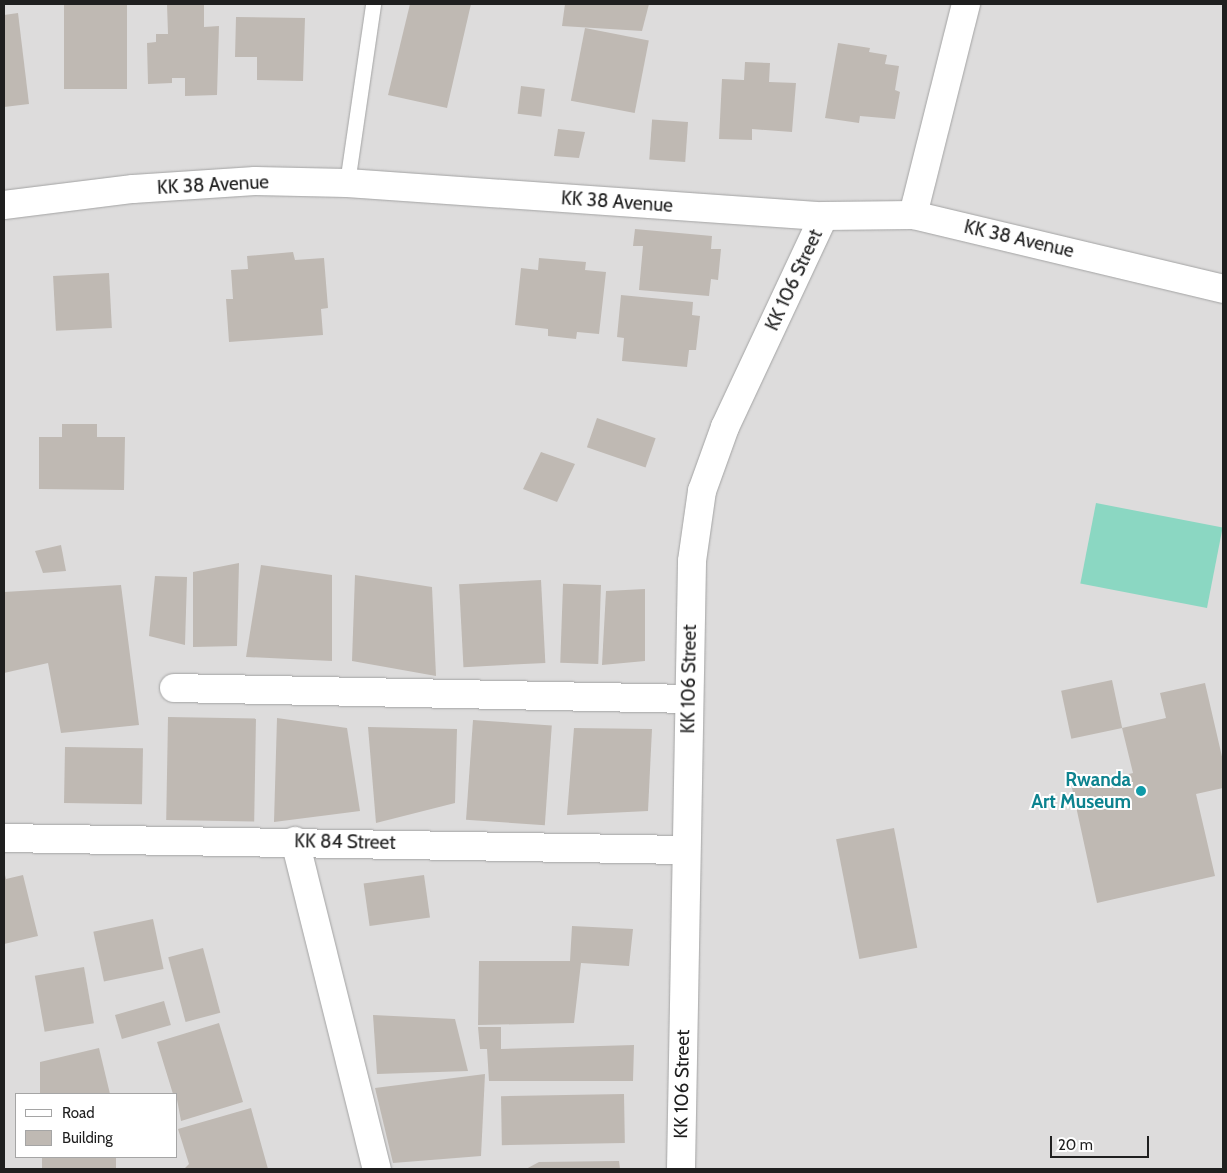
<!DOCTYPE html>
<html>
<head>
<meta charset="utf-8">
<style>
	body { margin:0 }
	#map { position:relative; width:1227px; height:1173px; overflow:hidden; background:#efede6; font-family:Cabin,sans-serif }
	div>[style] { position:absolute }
	.residential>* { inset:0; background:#dddcdc }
	.pitch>* { inset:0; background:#8bd7c2; transform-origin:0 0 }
	.building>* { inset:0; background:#bfb9b3; transform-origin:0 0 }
	.roads { filter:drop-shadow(0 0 1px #a3a3a3) drop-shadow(0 0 1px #a3a3a3) }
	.service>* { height:15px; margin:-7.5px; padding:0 7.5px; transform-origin:7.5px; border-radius:7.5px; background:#fff }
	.minor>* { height:28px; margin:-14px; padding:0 14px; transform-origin:14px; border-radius:14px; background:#fff }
	.dots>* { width:14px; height:14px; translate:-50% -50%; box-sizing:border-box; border:2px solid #fff; border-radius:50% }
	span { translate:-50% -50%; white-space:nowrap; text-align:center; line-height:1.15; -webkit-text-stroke:4px #fff; paint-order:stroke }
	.street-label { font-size:19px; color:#1f1f1f }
	.culture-label { font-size:19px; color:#0d838f; font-weight:700 }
	.right { translate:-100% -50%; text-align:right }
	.frame { position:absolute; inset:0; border:5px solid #1f1f1f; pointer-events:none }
	.legend { position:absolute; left:15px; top:1093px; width:162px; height:65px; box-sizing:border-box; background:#fff; border:1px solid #a5a5a5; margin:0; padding:6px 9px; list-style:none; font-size:15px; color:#1f1f1f }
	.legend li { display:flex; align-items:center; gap:10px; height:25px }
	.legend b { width:25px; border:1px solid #a5a5a5 }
	.scale { position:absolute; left:1050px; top:1136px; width:99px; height:22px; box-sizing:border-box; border:2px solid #1f1f1f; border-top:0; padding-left:6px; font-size:15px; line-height:18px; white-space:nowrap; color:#1f1f1f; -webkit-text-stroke:4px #fff; paint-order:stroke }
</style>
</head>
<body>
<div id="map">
	<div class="residential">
		<i style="clip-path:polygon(evenodd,4px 4px,1223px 4px,1223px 1169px,4px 1169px,4px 4px,16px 1094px,176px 1094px,176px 1157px,16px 1157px,16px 1094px)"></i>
	</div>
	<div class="pitch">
		<i style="left:1096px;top:503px;width:129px;height:82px;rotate:11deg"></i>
	</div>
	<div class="building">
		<i style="left:64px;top:4px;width:63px;height:85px"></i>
		<i style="clip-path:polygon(167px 4px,204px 4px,204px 27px,219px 26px,217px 95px,185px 96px,185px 78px,172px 78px,172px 83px,148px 84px,147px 43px,156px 42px,156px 34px,168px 34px)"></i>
		<i style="clip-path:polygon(410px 4px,471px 4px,447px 108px,388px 95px)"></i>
		<i style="clip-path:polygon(565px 4px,649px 4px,642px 31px,562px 26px)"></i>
		<i style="clip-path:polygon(18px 13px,29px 104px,4px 107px,4px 15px)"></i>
		<i style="clip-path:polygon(236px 17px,305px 18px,303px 81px,257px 80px,257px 57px,235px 57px)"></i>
		<i style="left:585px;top:28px;width:65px;height:74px;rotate:11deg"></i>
		<i style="clip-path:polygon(838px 43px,870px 48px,869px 52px,887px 55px,885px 64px,899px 66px,895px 90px,900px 92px,895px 119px,860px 116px,859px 123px,825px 118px)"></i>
		<i style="clip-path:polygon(745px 62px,770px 63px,769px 82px,796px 83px,792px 132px,752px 129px,752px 140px,719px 139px,722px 79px,744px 80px)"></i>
		<i style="left:521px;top:86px;width:24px;height:28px;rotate:7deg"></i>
		<i style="left:688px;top:122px;width:40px;height:36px;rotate:94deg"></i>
		<i style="clip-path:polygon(558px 129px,585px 132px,579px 158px,554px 156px)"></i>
		<i style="clip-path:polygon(635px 229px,712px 236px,711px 249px,721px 249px,718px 280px,711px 279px,709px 296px,639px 290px,643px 246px,633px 246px)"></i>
		<i style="clip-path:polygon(293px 252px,295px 260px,324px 258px,328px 308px,321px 309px,323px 335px,229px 342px,226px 299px,233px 299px,231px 270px,248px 269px,247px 256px)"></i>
		<i style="clip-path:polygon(539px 258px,586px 262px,585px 270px,606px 272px,599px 334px,577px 332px,576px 339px,548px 336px,548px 329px,515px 325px,521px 268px,538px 270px)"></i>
		<i style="left:109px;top:273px;width:55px;height:56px;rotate:87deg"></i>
		<i style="clip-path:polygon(621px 295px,693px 302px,692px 315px,700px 316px,696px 350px,689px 350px,687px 367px,622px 361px,624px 338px,617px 337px)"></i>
		<i style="left:597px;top:418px;width:62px;height:31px;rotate:19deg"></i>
		<i style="clip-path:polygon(62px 424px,97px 424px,97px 437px,125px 437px,124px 490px,39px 489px,39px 437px,62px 437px)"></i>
		<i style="clip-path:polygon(541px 452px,575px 464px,557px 502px,523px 489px)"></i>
		<i style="clip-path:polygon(61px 545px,66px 571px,43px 573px,35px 551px)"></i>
		<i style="clip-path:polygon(239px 563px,237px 646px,193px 647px,193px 572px)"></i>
		<i style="clip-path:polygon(261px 565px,332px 575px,332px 661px,246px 657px)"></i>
		<i style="clip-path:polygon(355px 575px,432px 587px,436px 676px,352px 661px)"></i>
		<i style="clip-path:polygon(155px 576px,187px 577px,185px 645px,149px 636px)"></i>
		<i style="left:541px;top:580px;width:83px;height:82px;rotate:87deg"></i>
		<i style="clip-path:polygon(121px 585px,139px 725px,61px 733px,48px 663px,4px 673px,4px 592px)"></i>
		<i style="left:601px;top:585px;width:79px;height:38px;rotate:92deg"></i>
		<i style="clip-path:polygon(645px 589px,645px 661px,602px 665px,606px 591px)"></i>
		<i style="left:1112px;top:680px;width:49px;height:52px;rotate:78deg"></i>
		<i style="clip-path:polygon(1205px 683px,1223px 761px,1223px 788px,1196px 794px,1215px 876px,1097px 903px,1072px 788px,1133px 773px,1122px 728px,1166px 718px,1160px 693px)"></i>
		<i style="left:168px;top:717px;width:88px;height:103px;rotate:1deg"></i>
		<i style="clip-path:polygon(277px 718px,347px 728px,360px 811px,274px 822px)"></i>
		<i style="left:473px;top:720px;width:79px;height:100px;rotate:4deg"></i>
		<i style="clip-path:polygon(368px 727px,457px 729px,455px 803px,376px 823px)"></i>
		<i style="clip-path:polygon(574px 728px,652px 729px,648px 811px,567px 815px)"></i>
		<i style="left:65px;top:747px;width:78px;height:56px;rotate:1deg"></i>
		<i style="left:894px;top:828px;width:122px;height:59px;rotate:79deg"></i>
		<i style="clip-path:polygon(4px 871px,6px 879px,23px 875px,38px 936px,4px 944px)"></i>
		<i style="left:424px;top:875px;width:43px;height:61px;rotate:82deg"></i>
		<i style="left:153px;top:919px;width:51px;height:61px;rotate:78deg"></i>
		<i style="clip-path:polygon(572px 926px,633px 929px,629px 966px,581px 963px,574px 1023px,478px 1025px,479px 961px,570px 961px)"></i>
		<i style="left:203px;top:948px;width:67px;height:36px;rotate:75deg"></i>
		<i style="left:84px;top:967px;width:57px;height:50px;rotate:80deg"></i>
		<i style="left:164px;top:1001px;width:25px;height:51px;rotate:74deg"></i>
		<i style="clip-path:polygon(373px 1015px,455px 1019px,468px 1071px,377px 1074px)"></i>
		<i style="clip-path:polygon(219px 1023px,243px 1102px,181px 1121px,176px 1094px,173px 1094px,157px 1042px)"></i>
		<i style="clip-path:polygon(478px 1027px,501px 1027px,501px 1049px,634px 1045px,633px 1081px,489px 1081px,487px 1049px,480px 1049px)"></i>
		<i style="clip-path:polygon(99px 1048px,110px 1094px,40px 1094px,40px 1062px)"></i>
		<i style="clip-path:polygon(485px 1074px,481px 1156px,393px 1163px,375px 1088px)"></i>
		<i style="left:624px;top:1094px;width:49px;height:123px;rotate:89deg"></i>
		<i style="clip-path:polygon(251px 1108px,268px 1169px,184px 1169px,189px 1164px,178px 1129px)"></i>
		<i style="left:42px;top:1157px;width:74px;height:12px"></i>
		<i style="clip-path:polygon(619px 1161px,620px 1169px,526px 1169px,539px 1162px)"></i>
	</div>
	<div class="roads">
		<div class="service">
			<i style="left:347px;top:183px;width:181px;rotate:-81.7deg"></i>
		</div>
		<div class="minor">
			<i style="left:4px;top:205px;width:130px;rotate:-7.1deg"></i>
			<i style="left:133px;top:189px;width:122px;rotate:-3.8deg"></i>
			<i style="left:255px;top:181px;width:92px;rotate:1.2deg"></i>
			<i style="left:347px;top:183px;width:478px;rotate:4deg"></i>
			<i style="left:824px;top:216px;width:89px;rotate:-0.6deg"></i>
			<i style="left:913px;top:215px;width:319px;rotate:13.4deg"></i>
			<i style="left:913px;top:215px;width:218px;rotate:-75.9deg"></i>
			<i style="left:174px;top:688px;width:515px;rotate:1.22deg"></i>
			<i style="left:4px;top:838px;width:682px;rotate:1.01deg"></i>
			<i style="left:295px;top:841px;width:338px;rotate:76deg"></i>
			<i style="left:681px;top:1169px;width:608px;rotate:-88.96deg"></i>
			<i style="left:692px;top:561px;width:71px;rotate:-81.9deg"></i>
			<i style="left:702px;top:491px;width:68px;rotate:-70.2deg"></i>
			<i style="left:725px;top:427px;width:233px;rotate:-64.9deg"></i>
		</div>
	</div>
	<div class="dots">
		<i style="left:1141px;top:791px;background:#0f9aa8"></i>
	</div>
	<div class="street-label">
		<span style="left:213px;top:185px;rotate:-3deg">KK 38 Avenue</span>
		<span style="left:617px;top:202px;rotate:4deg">KK 38 Avenue</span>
		<span style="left:1019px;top:239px;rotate:13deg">KK 38 Avenue</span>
		<span style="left:794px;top:280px;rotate:-65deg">KK 106 Street</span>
		<span style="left:689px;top:679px;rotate:-89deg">KK 106 Street</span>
		<span style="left:345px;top:842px;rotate:1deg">KK 84 Street</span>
		<span style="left:682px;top:1084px;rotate:-89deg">KK 106 Street</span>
	</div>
	<div class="culture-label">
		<span class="right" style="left:1131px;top:791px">Rwanda<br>Art Museum</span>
	</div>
	<div class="frame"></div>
	<ul class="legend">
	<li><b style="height:6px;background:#fff"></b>Road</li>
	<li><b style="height:14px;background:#bfb9b3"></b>Building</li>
	</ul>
	<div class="scale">20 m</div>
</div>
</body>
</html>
